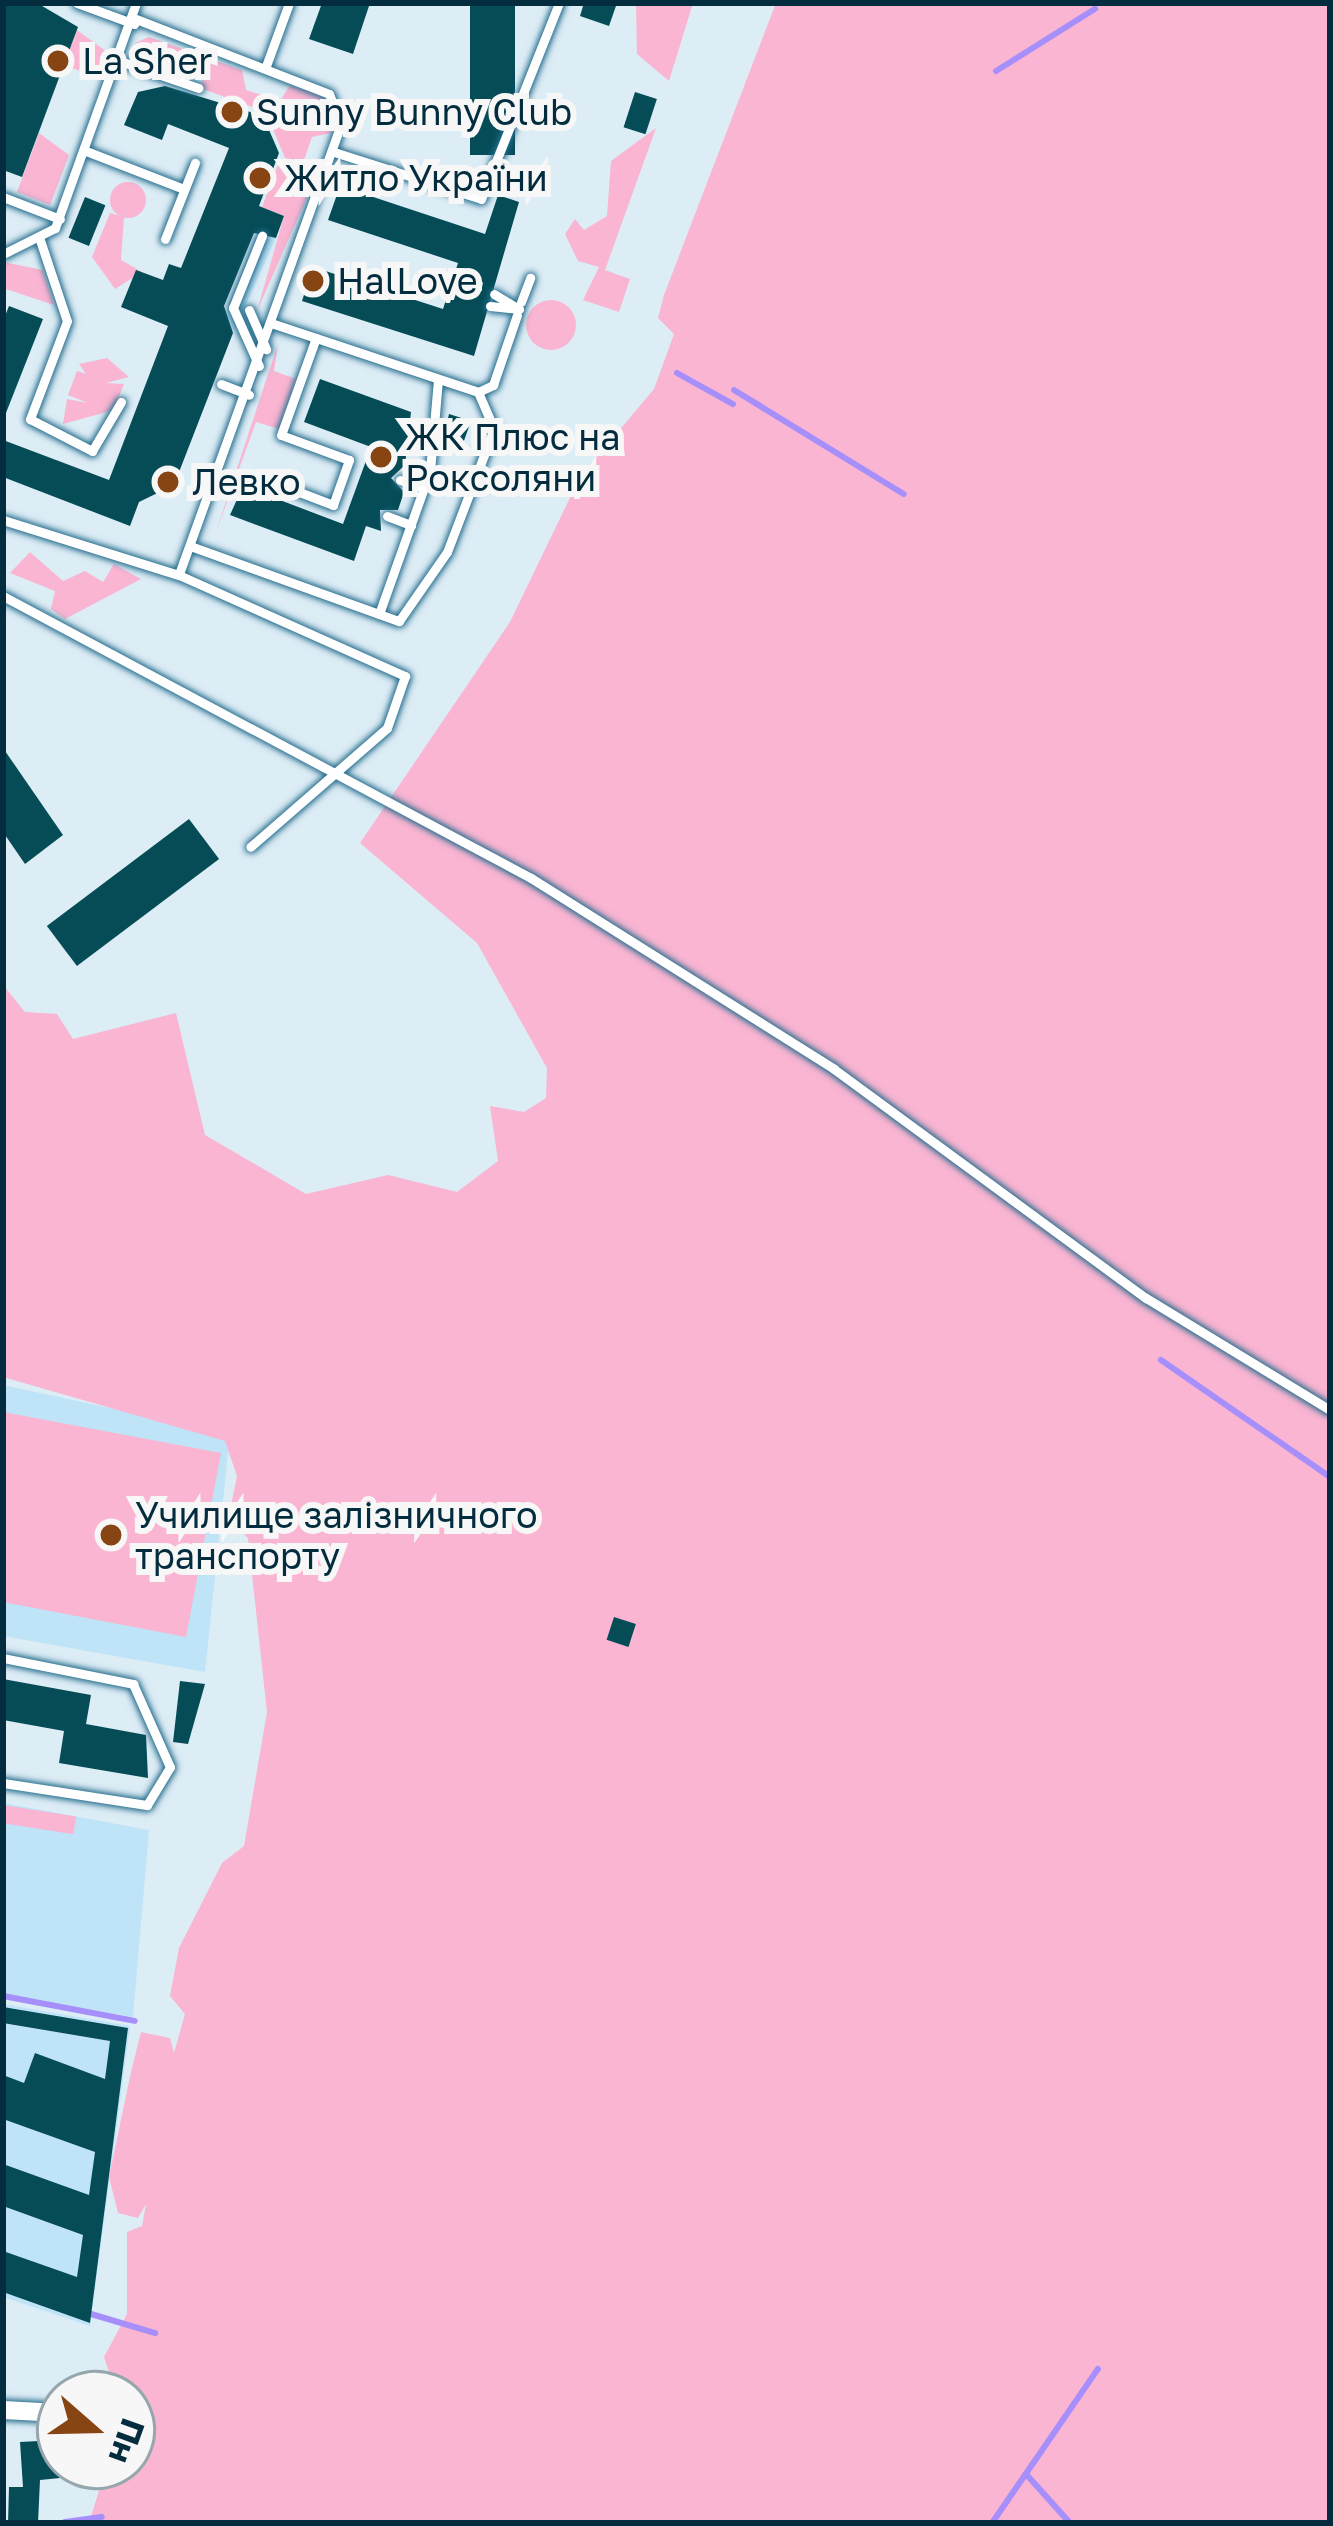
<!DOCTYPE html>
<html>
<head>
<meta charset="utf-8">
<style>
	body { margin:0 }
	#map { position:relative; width:1333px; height:2526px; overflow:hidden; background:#ddedf6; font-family:"Golos Text",sans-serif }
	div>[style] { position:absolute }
	.built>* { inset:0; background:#bfe3f7 }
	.green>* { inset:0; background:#fab5d2; transform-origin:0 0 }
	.round { border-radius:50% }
	.stream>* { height:6px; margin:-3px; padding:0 3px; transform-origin:3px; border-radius:3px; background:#a68ffa }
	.building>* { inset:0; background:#054c57; transform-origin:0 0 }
	.roads { filter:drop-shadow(0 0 3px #256d8d) drop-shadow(0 0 3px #256d8d) }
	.lane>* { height:9px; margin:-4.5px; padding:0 4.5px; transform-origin:4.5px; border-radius:4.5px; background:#fff }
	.street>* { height:18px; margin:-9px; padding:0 9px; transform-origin:9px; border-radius:9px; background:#fff }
	.dots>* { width:33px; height:33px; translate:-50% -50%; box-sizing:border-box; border:6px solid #f7f7f7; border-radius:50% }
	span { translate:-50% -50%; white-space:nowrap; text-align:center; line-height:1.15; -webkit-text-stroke:12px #f7f7f7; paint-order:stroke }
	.poi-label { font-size:36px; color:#032d3e }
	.left { translate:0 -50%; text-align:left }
	.frame { position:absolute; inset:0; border:6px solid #032d3e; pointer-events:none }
	.north { position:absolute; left:36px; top:2370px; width:120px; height:120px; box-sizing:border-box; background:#f7f7f7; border:3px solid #95a6ad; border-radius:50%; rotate:110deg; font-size:33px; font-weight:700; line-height:48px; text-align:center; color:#032d3e }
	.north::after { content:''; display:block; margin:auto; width:42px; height:54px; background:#874514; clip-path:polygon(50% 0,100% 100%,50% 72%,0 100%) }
</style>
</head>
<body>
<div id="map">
	<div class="built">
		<i style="clip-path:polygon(258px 230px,276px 238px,233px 333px,225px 315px)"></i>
		<i style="clip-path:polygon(3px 1385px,230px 1434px,205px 1672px,3px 1636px)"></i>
		<i style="clip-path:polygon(3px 1803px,149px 1830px,133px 2017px,3px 1994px)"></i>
		<i style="clip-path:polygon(3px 2004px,130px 2026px,90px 2326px,3px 2297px)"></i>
	</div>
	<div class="green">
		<i style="clip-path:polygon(636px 3px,693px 3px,669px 81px,637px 54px)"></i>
		<i style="clip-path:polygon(776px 3px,1330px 3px,1330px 2523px,89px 2523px,105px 2471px,137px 2471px,88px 2466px,132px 2466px,132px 2404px,149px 2402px,116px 2393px,104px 2357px,127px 2314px,127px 2232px,142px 2226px,146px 2204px,138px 2218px,118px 2213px,109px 2177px,131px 2072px,141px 2032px,170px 2038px,174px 2053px,185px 2014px,170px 1996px,179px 1948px,222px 1863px,244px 1846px,267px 1712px,248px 1538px,228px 1520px,237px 1476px,225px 1441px,3px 1377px,3px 985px,25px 1012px,57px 1014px,73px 1039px,176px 1013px,205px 1135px,306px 1194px,388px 1175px,457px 1192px,498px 1161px,490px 1106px,524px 1112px,546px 1098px,547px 1068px,477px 943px,360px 843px,510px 622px,580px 477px,654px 389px,674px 334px,658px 318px,664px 295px)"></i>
		<i style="clip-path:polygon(77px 30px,107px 52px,97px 77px,64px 65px)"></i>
		<i style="clip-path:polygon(149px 37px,242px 70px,246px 90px,280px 101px,290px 85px,327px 98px,331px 133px,312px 137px,303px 163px,285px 158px,266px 112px,200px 88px,205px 72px,138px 56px,135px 43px)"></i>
		<i style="clip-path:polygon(656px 128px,605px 270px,630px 279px,619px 312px,583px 300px,599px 267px,578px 261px,565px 234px,575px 219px,584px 230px,607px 216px,611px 161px)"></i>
		<i style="clip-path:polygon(39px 133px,69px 155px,50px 205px,17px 192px)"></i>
		<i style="clip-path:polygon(279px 162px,317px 175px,257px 311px,284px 216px,262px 207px)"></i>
		<i class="round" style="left:110px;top:182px;width:36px;height:36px"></i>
		<i style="clip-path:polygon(110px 213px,124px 217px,121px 260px,142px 272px,115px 289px,92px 257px)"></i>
		<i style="clip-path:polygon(3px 262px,43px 270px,54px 305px,3px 288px)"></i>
		<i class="round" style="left:526px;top:300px;width:50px;height:50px"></i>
		<i style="clip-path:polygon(278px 344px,274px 371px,296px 379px,279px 429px,256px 422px,215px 535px)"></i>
		<i style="clip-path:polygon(107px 358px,129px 377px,106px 383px,124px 384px,114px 410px,63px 424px,67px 399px,88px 403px,68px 395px,77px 371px,86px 374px,79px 364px)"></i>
		<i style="clip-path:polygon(30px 552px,63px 581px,85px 571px,103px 582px,114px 564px,141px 579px,65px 619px,51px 609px,55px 591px,10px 573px)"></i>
		<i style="clip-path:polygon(3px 1412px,221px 1453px,186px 1637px,3px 1602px)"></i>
		<i style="left:3px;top:1805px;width:74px;height:18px;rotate:9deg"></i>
	</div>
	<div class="stream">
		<i style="left:996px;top:71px;width:117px;rotate:-32.1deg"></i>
		<i style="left:677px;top:373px;width:64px;rotate:29deg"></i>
		<i style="left:734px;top:390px;width:199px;rotate:31.5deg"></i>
		<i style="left:1161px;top:1360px;width:206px;rotate:34.7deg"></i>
		<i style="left:3px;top:1996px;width:134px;rotate:10.7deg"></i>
		<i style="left:91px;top:2314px;width:67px;rotate:16.5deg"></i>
		<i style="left:1026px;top:2474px;width:66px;rotate:48.1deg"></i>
		<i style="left:65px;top:2522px;width:37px;rotate:-8deg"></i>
		<i style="left:992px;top:2523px;width:187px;rotate:-55.5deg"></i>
	</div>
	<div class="building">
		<i style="clip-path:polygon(3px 3px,37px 3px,78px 27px,22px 177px,3px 170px)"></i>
		<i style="clip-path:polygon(322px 3px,370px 3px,353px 54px,309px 39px)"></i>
		<i style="left:470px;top:3px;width:45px;height:152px"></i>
		<i style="clip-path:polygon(584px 3px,617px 3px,609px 26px,580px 16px)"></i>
		<i style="clip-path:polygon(165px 86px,263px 116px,279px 153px,259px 206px,284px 216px,276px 238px,254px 233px,224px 306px,233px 333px,174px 485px,139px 502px,130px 526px,3px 477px,3px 440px,109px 480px,168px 326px,121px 307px,136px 270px,163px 280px,169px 264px,181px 268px,229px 148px,168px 124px,162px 140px,124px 125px,138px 92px)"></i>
		<i style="left:635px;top:92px;width:23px;height:37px;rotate:18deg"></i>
		<i style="clip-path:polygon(340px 186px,485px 234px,498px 195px,519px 202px,474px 356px,302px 301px,313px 267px,443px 309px,458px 263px,328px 220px)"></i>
		<i style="left:85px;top:197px;width:22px;height:44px;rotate:22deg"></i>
		<i style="clip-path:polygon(9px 306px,43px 319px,4px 418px,3px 321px)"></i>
		<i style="clip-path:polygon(320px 379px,411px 412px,405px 465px,391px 478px,404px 492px,398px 510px,380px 510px,381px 531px,366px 526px,354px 561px,230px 515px,243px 486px,343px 524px,371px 447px,304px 422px)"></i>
		<i style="clip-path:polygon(449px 414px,471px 421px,460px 452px,441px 445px)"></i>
		<i style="clip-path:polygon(3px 748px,63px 835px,25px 864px,3px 832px)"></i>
		<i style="left:189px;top:819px;width:50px;height:178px;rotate:53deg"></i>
		<i style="left:614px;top:1617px;width:23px;height:24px;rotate:18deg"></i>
		<i style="clip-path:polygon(3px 1679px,91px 1695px,86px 1724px,146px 1735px,148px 1778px,59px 1763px,64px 1731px,3px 1720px)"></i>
		<i style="clip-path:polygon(180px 1681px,205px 1684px,188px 1744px,173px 1742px)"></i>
		<i style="clip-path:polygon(3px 2007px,128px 2028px,90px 2323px,3px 2292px,3px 2251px,77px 2277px,83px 2235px,3px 2206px,3px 2164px,89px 2195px,95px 2152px,3px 2119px,3px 2075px,24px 2083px,35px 2053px,105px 2079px,110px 2041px,3px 2023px)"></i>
		<i style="clip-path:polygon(57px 2440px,60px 2478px,40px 2480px,38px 2523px,8px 2523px,9px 2487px,23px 2487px,20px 2442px)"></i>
	</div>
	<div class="roads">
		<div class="lane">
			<i style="left:77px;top:3px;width:61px;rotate:20.2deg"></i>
			<i style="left:136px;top:19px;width:207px;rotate:21.2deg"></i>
			<i style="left:329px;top:94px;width:32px;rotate:68deg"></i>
			<i style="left:341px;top:124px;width:479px;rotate:109.8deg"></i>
			<i style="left:120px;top:61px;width:83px;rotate:18.9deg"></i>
			<i style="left:266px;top:66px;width:67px;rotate:-69.9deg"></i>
			<i style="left:86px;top:151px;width:105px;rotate:21.2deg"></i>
			<i style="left:334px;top:152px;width:154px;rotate:17.7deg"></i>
			<i style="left:481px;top:199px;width:211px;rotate:-68.3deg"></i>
			<i style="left:3px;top:197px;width:61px;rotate:21.1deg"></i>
			<i style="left:165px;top:239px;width:82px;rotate:-68.5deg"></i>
			<i style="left:40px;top:240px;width:85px;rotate:71.6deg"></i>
			<i style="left:67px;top:321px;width:105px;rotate:110.7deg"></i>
			<i style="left:30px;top:419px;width:70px;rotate:27.3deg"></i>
			<i style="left:92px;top:451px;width:57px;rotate:-59.4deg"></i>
			<i style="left:3px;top:254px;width:58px;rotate:-26.6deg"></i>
			<i style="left:55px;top:228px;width:239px;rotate:-70.2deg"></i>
			<i style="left:521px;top:302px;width:26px;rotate:-69deg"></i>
			<i style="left:490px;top:306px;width:29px;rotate:6deg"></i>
			<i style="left:519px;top:309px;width:29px;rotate:-149deg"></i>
			<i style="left:249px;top:310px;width:43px;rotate:66.4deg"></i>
			<i style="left:274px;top:324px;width:215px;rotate:18.4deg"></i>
			<i style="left:478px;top:392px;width:17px;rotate:-25deg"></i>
			<i style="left:493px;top:385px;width:74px;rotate:-71.1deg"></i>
			<i style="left:259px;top:366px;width:64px;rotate:-114.1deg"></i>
			<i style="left:233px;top:308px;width:78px;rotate:-68.1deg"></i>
			<i style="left:221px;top:384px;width:30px;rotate:21deg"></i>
			<i style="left:400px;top:480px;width:25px;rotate:18deg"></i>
			<i style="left:294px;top:490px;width:42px;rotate:21deg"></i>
			<i style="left:333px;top:505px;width:48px;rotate:-70.4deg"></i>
			<i style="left:349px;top:460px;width:72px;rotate:-159.8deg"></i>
			<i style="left:281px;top:435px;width:103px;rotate:-70.2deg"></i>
			<i style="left:387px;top:516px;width:26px;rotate:21deg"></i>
			<i style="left:3px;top:520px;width:184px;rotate:17.4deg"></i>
			<i style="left:179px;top:575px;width:248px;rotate:24.1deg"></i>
			<i style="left:405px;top:676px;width:55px;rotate:109.1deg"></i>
			<i style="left:387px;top:728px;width:181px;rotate:139deg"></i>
			<i style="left:193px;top:547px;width:219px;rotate:19.8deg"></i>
			<i style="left:399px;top:621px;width:84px;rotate:-55.2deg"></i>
			<i style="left:447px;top:552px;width:132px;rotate:-69.1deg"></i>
			<i style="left:494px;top:429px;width:40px;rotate:-113.4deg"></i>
			<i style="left:3px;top:596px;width:599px;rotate:28.11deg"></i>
			<i style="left:531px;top:878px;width:358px;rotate:32.2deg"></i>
			<i style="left:834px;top:1069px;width:387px;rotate:36.3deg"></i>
			<i style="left:1146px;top:1298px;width:215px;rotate:31.3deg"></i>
			<i style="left:379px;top:614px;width:152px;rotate:-70.4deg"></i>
			<i style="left:430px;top:471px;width:92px;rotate:-85deg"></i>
			<i style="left:3px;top:1658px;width:133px;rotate:11.3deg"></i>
			<i style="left:133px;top:1684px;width:91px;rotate:66deg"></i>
			<i style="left:170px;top:1767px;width:44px;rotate:121.2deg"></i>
			<i style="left:147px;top:1805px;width:146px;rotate:-171.3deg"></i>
		</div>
		<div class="street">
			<i style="left:3px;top:2410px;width:57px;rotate:3deg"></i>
		</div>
	</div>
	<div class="dots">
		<i style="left:58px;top:61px;background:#874514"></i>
		<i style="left:232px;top:112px;background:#874514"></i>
		<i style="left:260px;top:178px;background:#874514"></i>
		<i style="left:313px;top:281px;background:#874514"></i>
		<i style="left:381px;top:457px;background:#874514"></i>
		<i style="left:168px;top:482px;background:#874514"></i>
		<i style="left:111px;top:1535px;background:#874514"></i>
	</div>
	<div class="poi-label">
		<span class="left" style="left:82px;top:61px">La Sher</span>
		<span class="left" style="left:256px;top:112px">Sunny Bunny Club</span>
		<span class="left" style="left:284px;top:178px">Житло України</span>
		<span class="left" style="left:337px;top:281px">HalLove</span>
		<span class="left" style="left:405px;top:457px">ЖК Плюс на<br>Роксоляни</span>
		<span class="left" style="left:192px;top:482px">Левко</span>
		<span class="left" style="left:135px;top:1535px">Училище залізничного<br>транспорту</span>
	</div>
	<div class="frame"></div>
	<div class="north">Пн</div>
</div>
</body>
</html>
